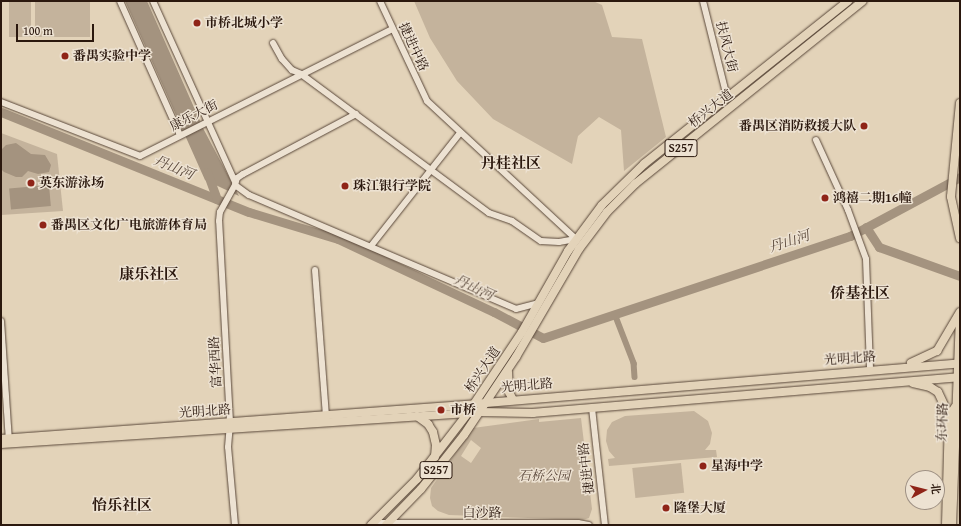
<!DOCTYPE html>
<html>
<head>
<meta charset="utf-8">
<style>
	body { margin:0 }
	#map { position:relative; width:961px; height:526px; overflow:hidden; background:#e3d3b9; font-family:"Gentium Book Plus","Noto Serif SC",serif }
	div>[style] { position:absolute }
	.green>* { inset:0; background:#c4b39c; transform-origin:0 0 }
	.water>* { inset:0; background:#a4937f; transform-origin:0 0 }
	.canal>* { height:5.5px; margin:-2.75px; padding:0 2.75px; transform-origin:2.75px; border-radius:2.75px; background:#a4937f }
	.river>* { height:9px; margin:-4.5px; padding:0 4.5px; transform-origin:4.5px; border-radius:4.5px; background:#a4937f }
	.roads { filter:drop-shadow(0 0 1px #594739) drop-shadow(0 0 1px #594739) }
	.minor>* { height:6px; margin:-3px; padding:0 3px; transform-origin:3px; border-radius:3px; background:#ede2d2 }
	.major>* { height:8px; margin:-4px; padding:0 4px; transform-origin:4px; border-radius:4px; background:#e3d3b9 }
	.dots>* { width:11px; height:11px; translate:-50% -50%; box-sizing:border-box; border:2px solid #ede2d2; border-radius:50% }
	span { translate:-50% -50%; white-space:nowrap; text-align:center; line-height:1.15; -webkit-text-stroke:3px #ede2d2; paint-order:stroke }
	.shield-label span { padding:1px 3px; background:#ede2d2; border:1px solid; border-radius:3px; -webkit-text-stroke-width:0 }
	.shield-label { font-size:12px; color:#2b180e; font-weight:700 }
	.poi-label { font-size:13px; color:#2b180e; font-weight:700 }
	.left { translate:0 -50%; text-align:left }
	.right { translate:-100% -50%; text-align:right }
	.street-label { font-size:13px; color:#2b180e }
	.park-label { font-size:13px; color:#594639; font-style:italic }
	.water-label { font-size:14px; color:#5b493b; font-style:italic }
	.quarter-label { font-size:15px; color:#2b180e; font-weight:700 }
	.frame { position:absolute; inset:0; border:2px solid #2b180e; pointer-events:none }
	.north { position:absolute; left:905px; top:470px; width:40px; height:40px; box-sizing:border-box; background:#ede2d2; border:1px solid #9f9184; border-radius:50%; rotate:83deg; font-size:11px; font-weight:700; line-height:16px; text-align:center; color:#2b180e }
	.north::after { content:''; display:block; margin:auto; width:14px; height:18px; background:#8f2418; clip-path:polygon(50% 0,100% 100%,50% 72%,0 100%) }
	.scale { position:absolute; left:16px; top:24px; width:78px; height:18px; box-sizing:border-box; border:2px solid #2b180e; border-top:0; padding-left:5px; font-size:12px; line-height:14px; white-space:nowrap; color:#2b180e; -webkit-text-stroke:3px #ede2d2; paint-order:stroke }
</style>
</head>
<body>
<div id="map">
	<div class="green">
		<i style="left:9px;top:1px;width:22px;height:36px"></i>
		<i style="left:35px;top:1px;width:55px;height:36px"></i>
		<i style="clip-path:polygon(414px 1px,593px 1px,602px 5px,612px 37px,642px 39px,666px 137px,624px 171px,621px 130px,599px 117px,578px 136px,572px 164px,493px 119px,457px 81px,430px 38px)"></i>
		<i style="clip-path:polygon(1px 133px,57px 154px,63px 211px,1px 215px)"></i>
		<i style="clip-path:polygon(694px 411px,708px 421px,712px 433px,710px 444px,705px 450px,716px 450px,717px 457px,609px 466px,608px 459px,615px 458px,609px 451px,606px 441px,607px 430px,612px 422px,625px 416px)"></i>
		<i style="clip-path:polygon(evenodd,581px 418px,592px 509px,589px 518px,583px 520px,449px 515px,438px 511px,432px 506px,430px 498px,431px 488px,473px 428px,539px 419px,539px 422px,581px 418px,471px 440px,481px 448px,471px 463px,461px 456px,471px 440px)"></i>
		<i style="left:681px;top:463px;width:30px;height:49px;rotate:84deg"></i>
	</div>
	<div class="water">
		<i style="clip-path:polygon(125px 1px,147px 1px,204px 130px,239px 196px,205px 180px)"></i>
		<i style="clip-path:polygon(16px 143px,31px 154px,45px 155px,51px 165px,49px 172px,38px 174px,28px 171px,22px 177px,16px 177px,4px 172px,1px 169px,1px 150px,6px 145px)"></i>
		<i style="left:49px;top:185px;width:21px;height:40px;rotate:85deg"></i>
	</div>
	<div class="canal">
		<i style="left:615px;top:314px;width:53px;rotate:68.8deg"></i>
		<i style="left:634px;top:363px;width:14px;rotate:86deg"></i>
	</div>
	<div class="river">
		<i style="left:1px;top:112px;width:267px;rotate:22deg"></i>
		<i style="left:249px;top:212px;width:93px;rotate:16.9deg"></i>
		<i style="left:338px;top:239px;width:172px;rotate:25.1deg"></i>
		<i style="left:494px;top:312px;width:55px;rotate:28deg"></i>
		<i style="left:543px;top:338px;width:324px;rotate:-18.4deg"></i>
		<i style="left:850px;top:236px;width:125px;rotate:-28.2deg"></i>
		<i style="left:207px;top:172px;width:29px;rotate:70deg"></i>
		<i style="left:866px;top:227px;width:24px;rotate:57deg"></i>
		<i style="left:879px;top:247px;width:86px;rotate:19.7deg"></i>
	</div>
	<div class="roads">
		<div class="minor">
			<i style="left:120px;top:1px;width:147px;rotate:65.9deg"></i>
			<i style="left:153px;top:1px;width:199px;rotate:65.6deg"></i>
			<i style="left:380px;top:1px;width:110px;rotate:64.8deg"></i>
			<i style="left:427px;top:101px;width:203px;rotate:42.8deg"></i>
			<i style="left:703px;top:1px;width:91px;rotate:76deg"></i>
			<i style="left:725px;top:89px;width:10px;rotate:53deg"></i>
			<i style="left:273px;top:43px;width:18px;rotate:61deg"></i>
			<i style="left:282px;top:59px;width:15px;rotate:48deg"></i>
			<i style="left:292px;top:70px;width:10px;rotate:24deg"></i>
			<i style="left:301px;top:74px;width:234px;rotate:36.5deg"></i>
			<i style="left:489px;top:213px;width:24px;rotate:19deg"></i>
			<i style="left:512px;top:221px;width:35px;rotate:35deg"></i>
			<i style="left:541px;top:241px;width:18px;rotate:3deg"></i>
			<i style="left:559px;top:242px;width:17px;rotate:-10deg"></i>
			<i style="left:1px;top:102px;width:149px;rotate:21.2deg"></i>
			<i style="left:140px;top:156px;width:282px;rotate:-26.7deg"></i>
			<i style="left:356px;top:114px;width:128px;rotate:152deg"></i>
			<i style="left:243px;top:174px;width:7px;rotate:146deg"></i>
			<i style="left:237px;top:178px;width:7px;rotate:106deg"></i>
			<i style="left:235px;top:185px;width:17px;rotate:36deg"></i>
			<i style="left:249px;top:195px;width:290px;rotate:23.1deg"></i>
			<i style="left:516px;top:309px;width:24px;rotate:-15deg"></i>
			<i style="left:816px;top:140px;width:77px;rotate:65.4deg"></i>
			<i style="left:848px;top:210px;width:52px;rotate:69.8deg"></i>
			<i style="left:866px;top:259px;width:111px;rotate:87.9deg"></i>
			<i style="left:371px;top:246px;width:144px;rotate:-51.8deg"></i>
			<i style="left:315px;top:270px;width:145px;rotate:85.7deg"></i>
			<i style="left:1px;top:321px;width:120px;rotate:86.2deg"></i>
			<i style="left:592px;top:408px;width:118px;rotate:83.7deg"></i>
			<i style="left:374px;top:523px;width:204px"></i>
			<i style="left:578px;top:523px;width:11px;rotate:10deg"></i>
			<i style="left:235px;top:525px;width:78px;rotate:-95.1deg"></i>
			<i style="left:228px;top:447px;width:25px;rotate:-85deg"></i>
			<i style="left:230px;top:422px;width:201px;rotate:-93.1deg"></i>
			<i style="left:219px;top:221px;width:9px;rotate:-84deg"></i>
			<i style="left:220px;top:212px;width:31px;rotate:-61deg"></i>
		</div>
		<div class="major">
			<i style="left:960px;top:103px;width:94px;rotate:95.5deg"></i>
			<i style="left:951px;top:197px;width:42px;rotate:77.6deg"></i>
			<i style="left:911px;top:363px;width:29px;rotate:-25deg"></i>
			<i style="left:937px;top:351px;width:45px;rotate:-59.5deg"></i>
			<i style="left:508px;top:372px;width:20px;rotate:87deg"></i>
			<i style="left:509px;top:392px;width:9px;rotate:63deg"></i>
			<i style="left:913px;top:383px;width:17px;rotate:13deg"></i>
			<i style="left:930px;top:387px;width:9px;rotate:32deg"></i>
			<i style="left:938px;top:392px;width:26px;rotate:65deg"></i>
			<i style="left:417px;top:416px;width:14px;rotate:36deg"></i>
			<i style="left:428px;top:424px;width:9px;rotate:58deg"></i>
			<i style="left:433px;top:432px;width:13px;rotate:77deg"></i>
			<i style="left:436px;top:445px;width:12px;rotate:95deg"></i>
			<i style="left:1px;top:439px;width:475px;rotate:-4.2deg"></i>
			<i style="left:475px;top:404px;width:487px;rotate:-4.8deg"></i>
			<i style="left:1px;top:444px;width:480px;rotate:-3.8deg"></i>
			<i style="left:480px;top:412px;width:53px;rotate:1.1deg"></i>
			<i style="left:533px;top:413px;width:429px;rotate:-4.8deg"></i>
			<i style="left:371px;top:525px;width:65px;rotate:-45deg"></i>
			<i style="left:417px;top:479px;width:83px;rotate:-52.3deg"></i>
			<i style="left:468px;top:413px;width:97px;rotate:-56.3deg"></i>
			<i style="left:522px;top:332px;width:93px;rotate:-60.4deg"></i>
			<i style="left:568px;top:251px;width:57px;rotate:-53.5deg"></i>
			<i style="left:602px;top:205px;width:59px;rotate:-44.3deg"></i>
			<i style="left:644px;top:164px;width:261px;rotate:-38.6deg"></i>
			<i style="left:386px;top:525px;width:50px;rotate:-45.8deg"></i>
			<i style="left:421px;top:489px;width:69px;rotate:-51.5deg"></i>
			<i style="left:464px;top:435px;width:94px;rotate:-56.3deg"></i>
			<i style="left:516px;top:357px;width:125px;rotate:-59.7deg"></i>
			<i style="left:579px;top:249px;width:46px;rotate:-52.9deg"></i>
			<i style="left:607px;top:212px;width:40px;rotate:-45deg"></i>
			<i style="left:635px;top:184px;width:292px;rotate:-38.8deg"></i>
			<i style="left:946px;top:525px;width:109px;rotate:-88.4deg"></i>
			<i style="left:949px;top:416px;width:11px;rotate:-56deg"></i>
			<i style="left:952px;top:525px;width:206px;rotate:-87.8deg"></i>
		</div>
	</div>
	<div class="dots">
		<i style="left:197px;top:23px;background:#8f2418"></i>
		<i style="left:65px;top:56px;background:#8f2418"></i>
		<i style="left:864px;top:126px;background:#8f2418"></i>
		<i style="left:31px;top:183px;background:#8f2418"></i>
		<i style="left:345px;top:186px;background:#8f2418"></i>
		<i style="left:825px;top:198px;background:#8f2418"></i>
		<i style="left:43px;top:225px;background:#8f2418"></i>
		<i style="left:441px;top:410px;background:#8f2418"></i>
		<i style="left:703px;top:466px;background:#8f2418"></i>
		<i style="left:666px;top:508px;background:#8f2418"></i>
	</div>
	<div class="shield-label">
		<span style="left:681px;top:148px">S257</span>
		<span style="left:436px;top:470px">S257</span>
	</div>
	<div class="poi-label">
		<span class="left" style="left:205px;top:23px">市桥北城小学</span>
		<span class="left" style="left:73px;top:56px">番禺实验中学</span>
		<span class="right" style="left:856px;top:126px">番禺区消防救援大队</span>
		<span class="left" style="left:39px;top:183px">英东游泳场</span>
		<span class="left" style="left:353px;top:186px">珠江银行学院</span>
		<span class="left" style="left:833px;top:198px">鸿禧二期16幢</span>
		<span class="left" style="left:51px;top:225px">番禺区文化广电旅游体育局</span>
		<span class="left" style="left:450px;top:410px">市桥</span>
		<span class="left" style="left:711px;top:466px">星海中学</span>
		<span class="left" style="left:674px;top:508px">隆堡大厦</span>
	</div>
	<div class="street-label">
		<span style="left:413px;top:47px;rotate:65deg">捷进中路</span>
		<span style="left:726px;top:47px;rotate:76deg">扶风大街</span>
		<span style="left:711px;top:109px;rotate:-38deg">桥兴大道</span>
		<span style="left:194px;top:116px;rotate:-27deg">康乐大街</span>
		<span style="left:850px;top:359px;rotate:-4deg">光明北路</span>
		<span style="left:216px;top:362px;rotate:-93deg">富华西路</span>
		<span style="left:483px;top:370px;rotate:-56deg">桥兴大道</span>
		<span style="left:527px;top:386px;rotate:-5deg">光明北路</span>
		<span style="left:205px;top:412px;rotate:-4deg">光明北路</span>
		<span style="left:943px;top:422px;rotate:-88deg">东环路</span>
		<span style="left:587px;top:468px;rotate:-97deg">捷进中路</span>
		<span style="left:482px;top:513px">白沙路</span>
	</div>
	<div class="park-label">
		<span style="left:544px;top:476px">石桥公园</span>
	</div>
	<div class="water-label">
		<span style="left:174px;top:167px;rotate:22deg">丹山河</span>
		<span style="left:789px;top:241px;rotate:-18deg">丹山河</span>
		<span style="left:474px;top:287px;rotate:25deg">丹山河</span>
	</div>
	<div class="quarter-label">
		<span style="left:511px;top:163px">丹桂社区</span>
		<span style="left:149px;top:274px">康乐社区</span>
		<span style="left:860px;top:293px">侨基社区</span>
		<span style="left:122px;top:505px">怡乐社区</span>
	</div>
	<div class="frame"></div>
	<div class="north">北</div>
	<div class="scale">100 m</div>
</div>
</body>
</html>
